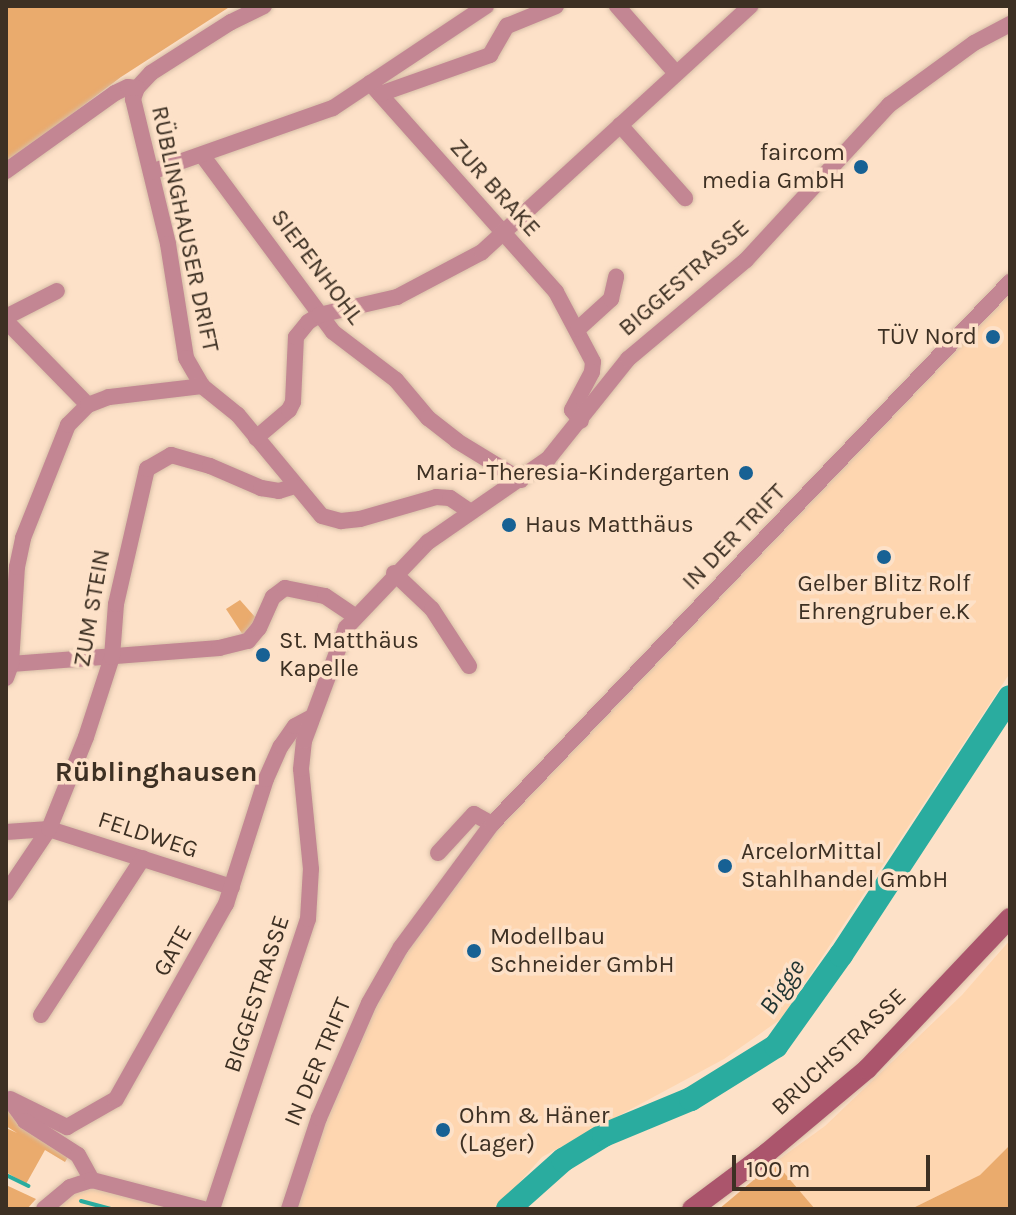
<!DOCTYPE html>
<html>
<head>
<meta charset="utf-8">
<style>
	body { margin:0 }
	#map { position:relative; width:1016px; height:1215px; overflow:hidden; background:#fde1c8; font-family:Karla,sans-serif }
	div>[style] { position:absolute }
	.built>* { inset:0; background:#fed6b0 }
	.green>* { inset:0; background:#eaab6d }
	.stream>* { height:4px; margin:-2px; padding:0 2px; transform-origin:2px; border-radius:2px; background:#2aac9f }
	.river>* { height:24px; margin:-12px; padding:0 12px; transform-origin:12px; border-radius:12px; background:#2aac9f }
	.roads { filter:drop-shadow(0 0 2px #d7bea7) drop-shadow(0 0 2px #d7bea7) }
	.minor>* { height:16px; margin:-8px; padding:0 8px; transform-origin:8px; border-radius:8px; background:#c38693 }
	.secondary>* { height:20px; margin:-10px; padding:0 10px; transform-origin:10px; border-radius:10px; background:#ab556c }
	.dots>* { width:22px; height:22px; translate:-50% -50%; box-sizing:border-box; border:4px solid #fde1c8; border-radius:50% }
	span { translate:-50% -50%; white-space:nowrap; text-align:center; line-height:1.15; -webkit-text-stroke:7px #fde1c8; paint-order:stroke }
	.poi-label { font-size:24px; color:#3d3023 }
	.right { translate:-100% -50%; text-align:right }
	.left { translate:0 -50%; text-align:left }
	.street-label { font-size:24px; color:#3d3023 }
	.water-label { font-size:26px; color:#1e3331; font-style:italic }
	.quarter-label { font-size:28px; color:#3d3023; font-weight:700 }
	.frame { position:absolute; inset:0; border:8px solid #3d3023; pointer-events:none }
	.scale { position:absolute; left:732px; top:1155px; width:198px; height:36px; box-sizing:border-box; border:4px solid #3d3023; border-top:0; padding-left:10px; font-size:24px; line-height:28px; white-space:nowrap; color:#3d3023; -webkit-text-stroke:6px #fde1c8; paint-order:stroke }
</style>
</head>
<body>
<div id="map">
	<div class="built">
		<i style="clip-path:polygon(1010px 282px,1010px 673px,781px 1019px,724px 1059px,542px 1157px,496px 1209px,289px 1209px,369px 1003px,492px 824px)"></i>
		<i style="clip-path:polygon(1010px 940px,1010px 1145px,980px 1175px,911px 1209px,815px 1209px,775px 1162px,825px 1126px,962px 995px)"></i>
		<i style="clip-path:polygon(82px 1182px,202px 1209px,44px 1209px)"></i>
	</div>
	<div class="green">
		<i style="clip-path:polygon(6px 6px,231px 6px,121px 77px,6px 164px)"></i>
		<i style="clip-path:polygon(240px 600px,255px 617px,253px 625px,243px 635px,226px 609px)"></i>
		<i style="clip-path:polygon(6px 1093px,71px 1152px,65px 1162px,45px 1150px,26px 1184px,6px 1172px,6px 1128px,17px 1133px,6px 1126px)"></i>
		<i style="clip-path:polygon(1010px 1145px,1010px 1209px,911px 1209px,980px 1175px)"></i>
		<i style="clip-path:polygon(775px 1162px,815px 1209px,719px 1209px)"></i>
		<i style="clip-path:polygon(6px 1185px,36px 1199px,27px 1209px,6px 1209px)"></i>
	</div>
	<div class="stream">
		<i style="left:6px;top:1175px;width:25px;rotate:26deg"></i>
		<i style="left:81px;top:1201px;width:30px;rotate:15deg"></i>
	</div>
	<div class="river">
		<i style="left:508px;top:1209px;width:74px;rotate:-41.7deg"></i>
		<i style="left:563px;top:1160px;width:48px;rotate:-31.4deg"></i>
		<i style="left:604px;top:1135px;width:94px;rotate:-22.5deg"></i>
		<i style="left:691px;top:1099px;width:100px;rotate:-31.9deg"></i>
		<i style="left:776px;top:1046px;width:112px;rotate:-54.5deg"></i>
		<i style="left:841px;top:955px;width:308px;rotate:-56.8deg"></i>
	</div>
	<div class="roads">
		<div class="minor">
			<i style="left:264px;top:6px;width:37px;rotate:154deg"></i>
			<i style="left:231px;top:22px;width:95px;rotate:147.5deg"></i>
			<i style="left:151px;top:73px;width:21px;rotate:133deg"></i>
			<i style="left:137px;top:88px;width:12px;rotate:110deg"></i>
			<i style="left:133px;top:99px;width:149px;rotate:76.4deg"></i>
			<i style="left:168px;top:244px;width:115px;rotate:81deg"></i>
			<i style="left:186px;top:358px;width:32px;rotate:60deg"></i>
			<i style="left:202px;top:386px;width:46px;rotate:38.9deg"></i>
			<i style="left:238px;top:415px;width:131px;rotate:50.3deg"></i>
			<i style="left:322px;top:516px;width:20px;rotate:15deg"></i>
			<i style="left:341px;top:521px;width:19px;rotate:-6deg"></i>
			<i style="left:360px;top:519px;width:79px;rotate:-16.1deg"></i>
			<i style="left:436px;top:497px;width:14px;rotate:4deg"></i>
			<i style="left:450px;top:498px;width:23px;rotate:34deg"></i>
			<i style="left:617px;top:6px;width:88px;rotate:48.7deg"></i>
			<i style="left:370px;top:83px;width:280px;rotate:48.3deg"></i>
			<i style="left:556px;top:292px;width:79px;rotate:62.1deg"></i>
			<i style="left:593px;top:362px;width:10px;rotate:96deg"></i>
			<i style="left:592px;top:372px;width:43px;rotate:117.8deg"></i>
			<i style="left:572px;top:410px;width:14px;rotate:51deg"></i>
			<i style="left:380px;top:94px;width:117px;rotate:-19.5deg"></i>
			<i style="left:490px;top:55px;width:34px;rotate:-60deg"></i>
			<i style="left:507px;top:26px;width:53px;rotate:-22.2deg"></i>
			<i style="left:620px;top:125px;width:98px;rotate:48.3deg"></i>
			<i style="left:202px;top:155px;width:220px;rotate:53.5deg"></i>
			<i style="left:333px;top:332px;width:79px;rotate:37.3deg"></i>
			<i style="left:396px;top:380px;width:50px;rotate:49.9deg"></i>
			<i style="left:428px;top:418px;width:37px;rotate:38deg"></i>
			<i style="left:457px;top:441px;width:75px;rotate:31.4deg"></i>
			<i style="left:6px;top:171px;width:134px;rotate:-35.6deg"></i>
			<i style="left:115px;top:93px;width:14px;rotate:-25deg"></i>
			<i style="left:128px;top:87px;width:9px;rotate:6deg"></i>
			<i style="left:151px;top:172px;width:193px;rotate:-19.4deg"></i>
			<i style="left:333px;top:108px;width:184px;rotate:-33.7deg"></i>
			<i style="left:6px;top:317px;width:57px;rotate:-27deg"></i>
			<i style="left:6px;top:321px;width:117px;rotate:45.7deg"></i>
			<i style="left:578px;top:329px;width:45px;rotate:-42.3deg"></i>
			<i style="left:611px;top:299px;width:23px;rotate:-77deg"></i>
			<i style="left:256px;top:438px;width:43px;rotate:-40.3deg"></i>
			<i style="left:289px;top:410px;width:9px;rotate:-63deg"></i>
			<i style="left:293px;top:402px;width:65px;rotate:-87.4deg"></i>
			<i style="left:296px;top:337px;width:19px;rotate:-51deg"></i>
			<i style="left:308px;top:322px;width:13px;rotate:-32deg"></i>
			<i style="left:319px;top:315px;width:80px;rotate:-13deg"></i>
			<i style="left:397px;top:297px;width:96px;rotate:-27.9deg"></i>
			<i style="left:482px;top:252px;width:364px;rotate:-42.5deg"></i>
			<i style="left:394px;top:573px;width:52px;rotate:43.5deg"></i>
			<i style="left:432px;top:609px;width:68px;rotate:57deg"></i>
			<i style="left:11px;top:664px;width:209px;rotate:-4.4deg"></i>
			<i style="left:219px;top:648px;width:30px;rotate:-14deg"></i>
			<i style="left:248px;top:641px;width:17px;rotate:-50deg"></i>
			<i style="left:259px;top:628px;width:34px;rotate:-66deg"></i>
			<i style="left:273px;top:597px;width:15px;rotate:-37deg"></i>
			<i style="left:285px;top:588px;width:41px;rotate:11.3deg"></i>
			<i style="left:325px;top:596px;width:36px;rotate:34deg"></i>
			<i style="left:6px;top:678px;width:15px;rotate:-70deg"></i>
			<i style="left:11px;top:664px;width:97px;rotate:-86.5deg"></i>
			<i style="left:17px;top:567px;width:30px;rotate:-78deg"></i>
			<i style="left:23px;top:538px;width:122px;rotate:-68.3deg"></i>
			<i style="left:68px;top:425px;width:28px;rotate:-45deg"></i>
			<i style="left:88px;top:405px;width:22px;rotate:-21deg"></i>
			<i style="left:109px;top:397px;width:94px;rotate:-6.7deg"></i>
			<i style="left:6px;top:832px;width:43px;rotate:-4deg"></i>
			<i style="left:49px;top:829px;width:192px;rotate:17.6deg"></i>
			<i style="left:438px;top:853px;width:53px;rotate:-47.3deg"></i>
			<i style="left:474px;top:814px;width:21px;rotate:29deg"></i>
			<i style="left:6px;top:893px;width:77px;rotate:-56.1deg"></i>
			<i style="left:49px;top:829px;width:99px;rotate:-68.1deg"></i>
			<i style="left:86px;top:737px;width:84px;rotate:-72deg"></i>
			<i style="left:112px;top:657px;width:53px;rotate:-85.7deg"></i>
			<i style="left:116px;top:604px;width:139px;rotate:-77.1deg"></i>
			<i style="left:147px;top:469px;width:28px;rotate:-30deg"></i>
			<i style="left:171px;top:455px;width:41px;rotate:15.8deg"></i>
			<i style="left:210px;top:466px;width:56px;rotate:23.3deg"></i>
			<i style="left:261px;top:488px;width:18px;rotate:9deg"></i>
			<i style="left:279px;top:491px;width:16px;rotate:-18deg"></i>
			<i style="left:41px;top:1015px;width:187px;rotate:-57deg"></i>
			<i style="left:10px;top:1099px;width:64px;rotate:26.2deg"></i>
			<i style="left:67px;top:1127px;width:56px;rotate:-29.7deg"></i>
			<i style="left:116px;top:1099px;width:224px;rotate:-60.6deg"></i>
			<i style="left:226px;top:904px;width:131px;rotate:-72.3deg"></i>
			<i style="left:266px;top:779px;width:36px;rotate:-66deg"></i>
			<i style="left:281px;top:746px;width:24px;rotate:-55deg"></i>
			<i style="left:295px;top:726px;width:17px;rotate:-28deg"></i>
			<i style="left:10px;top:1100px;width:26px;rotate:54deg"></i>
			<i style="left:25px;top:1121px;width:63px;rotate:32.7deg"></i>
			<i style="left:78px;top:1155px;width:29px;rotate:61deg"></i>
			<i style="left:44px;top:1209px;width:34px;rotate:-40deg"></i>
			<i style="left:70px;top:1187px;width:23px;rotate:-18deg"></i>
			<i style="left:92px;top:1180px;width:115px;rotate:14.6deg"></i>
			<i style="left:212px;top:1209px;width:305px;rotate:-71.7deg"></i>
			<i style="left:308px;top:919px;width:50px;rotate:-86.6deg"></i>
			<i style="left:311px;top:869px;width:100px;rotate:-95.7deg"></i>
			<i style="left:301px;top:769px;width:28px;rotate:-84deg"></i>
			<i style="left:304px;top:741px;width:121px;rotate:-69.6deg"></i>
			<i style="left:346px;top:628px;width:119px;rotate:-46.4deg"></i>
			<i style="left:428px;top:542px;width:146px;rotate:-34.7deg"></i>
			<i style="left:548px;top:459px;width:128px;rotate:-51.3deg"></i>
			<i style="left:628px;top:359px;width:154px;rotate:-40deg"></i>
			<i style="left:746px;top:260px;width:211px;rotate:-47.3deg"></i>
			<i style="left:889px;top:105px;width:105px;rotate:-36.1deg"></i>
			<i style="left:974px;top:43px;width:41px;rotate:-27.8deg"></i>
			<i style="left:289px;top:1209px;width:96px;rotate:-71.8deg"></i>
			<i style="left:319px;top:1118px;width:125px;rotate:-66.5deg"></i>
			<i style="left:369px;top:1003px;width:64px;rotate:-60.3deg"></i>
			<i style="left:401px;top:947px;width:153px;rotate:-53.5deg"></i>
			<i style="left:492px;top:824px;width:750px;rotate:-46.3deg"></i>
		</div>
		<div class="secondary">
			<i style="left:692px;top:1209px;width:94px;rotate:-36.7deg"></i>
			<i style="left:767px;top:1153px;width:131px;rotate:-40deg"></i>
			<i style="left:867px;top:1069px;width:208px;rotate:-46.6deg"></i>
		</div>
	</div>
	<div class="dots">
		<i style="left:861px;top:167px;background:#176194"></i>
		<i style="left:993px;top:337px;background:#176194"></i>
		<i style="left:746px;top:473px;background:#176194"></i>
		<i style="left:509px;top:525px;background:#176194"></i>
		<i style="left:884px;top:557px;background:#176194"></i>
		<i style="left:263px;top:655px;background:#176194"></i>
		<i style="left:725px;top:866px;background:#176194"></i>
		<i style="left:474px;top:951px;background:#176194"></i>
		<i style="left:443px;top:1130px;background:#176194"></i>
	</div>
	<div class="poi-label">
		<span class="right" style="left:845px;top:167px">faircom<br>media GmbH</span>
		<span class="right" style="left:977px;top:337px">TÜV Nord</span>
		<span class="right" style="left:730px;top:473px">Maria-Theresia-Kindergarten</span>
		<span class="left" style="left:525px;top:525px">Haus Matthäus</span>
		<span style="left:884px;top:598px">Gelber Blitz Rolf<br>Ehrengruber e.K</span>
		<span class="left" style="left:279px;top:655px">St. Matthäus<br>Kapelle</span>
		<span class="left" style="left:741px;top:866px">ArcelorMittal<br>Stahlhandel GmbH</span>
		<span class="left" style="left:490px;top:951px">Modellbau<br>Schneider GmbH</span>
		<span class="left" style="left:459px;top:1130px">Ohm &amp; Häner<br>(Lager)</span>
	</div>
	<div class="street-label">
		<span style="left:495px;top:188px;rotate:48deg">ZUR BRAKE</span>
		<span style="left:185px;top:229px;rotate:78deg">RÜBLINGHAUSER DRIFT</span>
		<span style="left:317px;top:267px;rotate:53deg">SIEPENHOHL</span>
		<span style="left:684px;top:278px;rotate:-41deg">BIGGESTRASSE</span>
		<span style="left:734px;top:537px;rotate:-46deg">IN DER TRIFT</span>
		<span style="left:92px;top:608px;rotate:-80deg">ZUM STEIN</span>
		<span style="left:148px;top:835px;rotate:18deg">FELDWEG</span>
		<span style="left:173px;top:951px;rotate:-61deg">GATE</span>
		<span style="left:257px;top:994px;rotate:-72deg">BIGGESTRASSE</span>
		<span style="left:839px;top:1052px;rotate:-43deg">BRUCHSTRASSE</span>
		<span style="left:318px;top:1062px;rotate:-67deg">IN DER TRIFT</span>
	</div>
	<div class="water-label">
		<span style="left:782px;top:987px;rotate:-56deg">Bigge</span>
	</div>
	<div class="quarter-label">
		<span style="left:156px;top:772px">Rüblinghausen</span>
	</div>
	<div class="frame"></div>
	<div class="scale">100 m</div>
</div>
</body>
</html>
